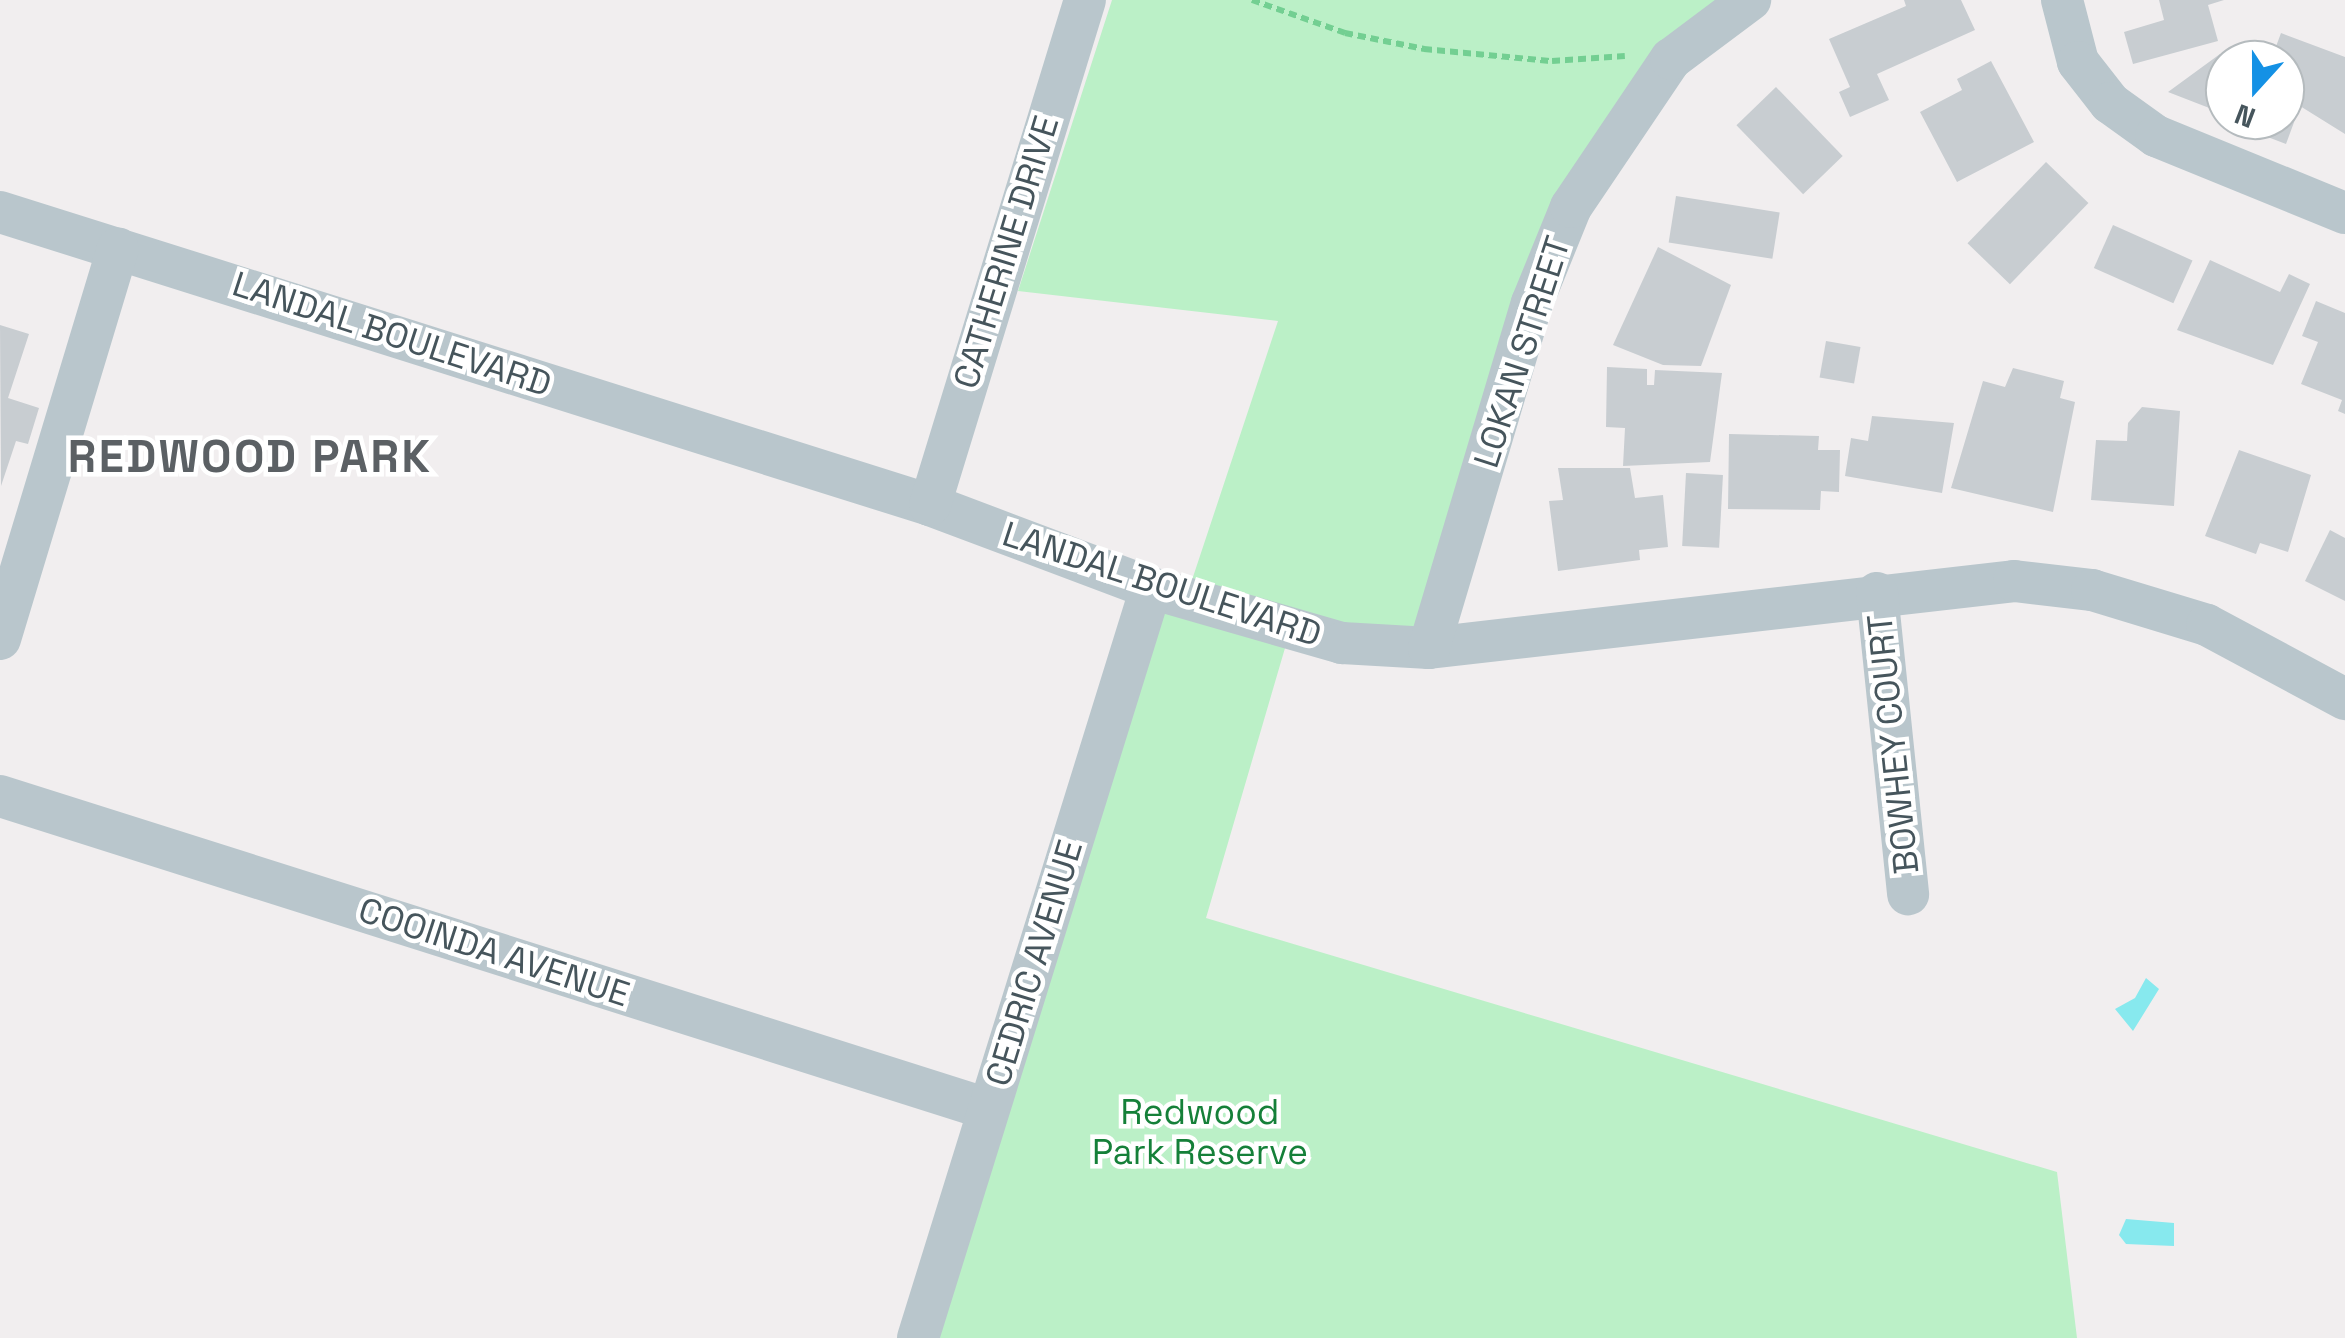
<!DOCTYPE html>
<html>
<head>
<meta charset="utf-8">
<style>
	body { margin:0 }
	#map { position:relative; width:2345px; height:1338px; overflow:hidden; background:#f1eeef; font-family:"Space Grotesk",sans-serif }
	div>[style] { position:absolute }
	.green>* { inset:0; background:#bbf0c7 }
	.water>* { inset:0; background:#87e9ee }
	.building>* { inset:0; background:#c8cdd1; transform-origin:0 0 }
	.path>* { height:6px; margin-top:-3px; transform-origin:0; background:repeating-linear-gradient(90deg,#73cf92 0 8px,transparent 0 13px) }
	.street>* { height:42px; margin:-21px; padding:0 21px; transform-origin:21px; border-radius:21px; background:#b9c6cc }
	span { translate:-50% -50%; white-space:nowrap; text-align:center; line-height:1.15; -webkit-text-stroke:9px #fff; paint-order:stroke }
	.street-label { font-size:35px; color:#46555c }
	.park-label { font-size:35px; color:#158039 }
	.district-label { font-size:45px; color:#5b6064; font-weight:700; letter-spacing:2.5px }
	.north { position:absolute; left:2205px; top:40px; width:100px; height:100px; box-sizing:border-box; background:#fff; border:2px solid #b5bbbe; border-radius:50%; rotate:201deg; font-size:28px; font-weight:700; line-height:40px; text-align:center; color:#46555c }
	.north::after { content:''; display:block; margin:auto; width:35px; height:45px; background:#1491e5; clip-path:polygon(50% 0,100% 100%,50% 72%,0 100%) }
</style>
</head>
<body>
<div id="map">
	<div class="green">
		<i style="clip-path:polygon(1112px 0,1750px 0,1571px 207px,1429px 648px,1290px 631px,1206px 918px,2057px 1172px,2077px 1338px,918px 1338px,1151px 588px,1186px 598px,1278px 321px,1018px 291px)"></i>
	</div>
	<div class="water">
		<i style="clip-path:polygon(2146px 978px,2159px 989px,2133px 1031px,2115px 1009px,2135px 998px)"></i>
		<i style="clip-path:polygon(2126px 1219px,2174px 1223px,2174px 1246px,2126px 1244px,2119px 1235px)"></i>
	</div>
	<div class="building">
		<i style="clip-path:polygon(1904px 0,1961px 0,1975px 30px,1877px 74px,1889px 100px,1850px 117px,1839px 92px,1850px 87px,1829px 39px,1906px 6px)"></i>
		<i style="clip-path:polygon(2159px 0,2224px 0,2208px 5px,2218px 41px,2133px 64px,2124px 32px,2164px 20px)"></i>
		<i style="clip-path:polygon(2281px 33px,2345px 57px,2345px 134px,2300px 106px,2286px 144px,2252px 131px,2256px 120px,2285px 120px,2285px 60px,2271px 60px)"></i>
		<i style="clip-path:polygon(2220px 54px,2233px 60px,2225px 60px,2217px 111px,2168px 92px)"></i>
		<i style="clip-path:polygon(1991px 61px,2034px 142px,1957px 182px,1920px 112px,1962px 90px,1957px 79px)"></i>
		<i style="left:1776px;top:87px;width:96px;height:55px;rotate:46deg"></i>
		<i style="left:2046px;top:162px;width:59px;height:113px;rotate:44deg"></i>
		<i style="left:1676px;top:196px;width:105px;height:47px;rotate:9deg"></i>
		<i style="left:2113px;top:225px;width:87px;height:47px;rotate:24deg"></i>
		<i style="clip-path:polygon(1658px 247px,1731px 285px,1701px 366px,1663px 365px,1613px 345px)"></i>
		<i style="clip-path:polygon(2210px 260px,2280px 292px,2289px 274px,2310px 284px,2273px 365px,2177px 330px)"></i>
		<i style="clip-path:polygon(2316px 301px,2345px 313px,2345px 414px,2338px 411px,2342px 400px,2301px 384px,2318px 342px,2302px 336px)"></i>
		<i style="clip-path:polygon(0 325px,29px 334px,8px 398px,39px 408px,28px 444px,16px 441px,1px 486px)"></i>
		<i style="left:1826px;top:341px;width:35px;height:37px;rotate:10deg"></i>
		<i style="clip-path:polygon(1607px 367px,1647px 369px,1647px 385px,1654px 385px,1655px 370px,1722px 373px,1710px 462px,1623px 466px,1625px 428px,1606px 427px)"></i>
		<i style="clip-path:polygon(2013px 368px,2064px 381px,2060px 398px,2075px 402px,2053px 512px,1951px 488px,1983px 381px,2005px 387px)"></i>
		<i style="clip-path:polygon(2142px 407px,2180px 411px,2174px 506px,2091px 500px,2096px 440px,2127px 441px,2128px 423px)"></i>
		<i style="clip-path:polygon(1872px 416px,1954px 423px,1942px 493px,1845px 476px,1851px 438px,1868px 441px)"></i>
		<i style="clip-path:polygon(1729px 434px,1819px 436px,1818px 450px,1840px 450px,1839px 492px,1821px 491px,1820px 510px,1728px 509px)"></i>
		<i style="clip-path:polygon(2239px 450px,2311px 475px,2288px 552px,2260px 543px,2256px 554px,2205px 536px)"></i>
		<i style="clip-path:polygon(1558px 468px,1630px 468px,1635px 498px,1663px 495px,1668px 547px,1639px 550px,1640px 560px,1558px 571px,1549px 501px,1563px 500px)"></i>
		<i style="left:1686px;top:473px;width:37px;height:73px;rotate:3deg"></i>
		<i style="clip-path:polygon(2330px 530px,2345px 538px,2345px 601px,2305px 581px)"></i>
	</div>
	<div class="path">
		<i style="left:1252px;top:0;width:99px;rotate:19.5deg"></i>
		<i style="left:1345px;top:33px;width:81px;rotate:11.4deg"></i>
		<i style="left:1424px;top:49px;width:129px;rotate:5.4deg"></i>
		<i style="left:1552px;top:61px;width:73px;rotate:-3.9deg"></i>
	</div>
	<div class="street">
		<i style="left:2062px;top:0;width:64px;rotate:75.5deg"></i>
		<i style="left:2078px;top:62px;width:52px;rotate:52deg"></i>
		<i style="left:2110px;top:103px;width:57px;rotate:35.7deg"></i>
		<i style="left:2156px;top:136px;width:204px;rotate:22.2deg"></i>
		<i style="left:0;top:212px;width:975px;rotate:17.49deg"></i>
		<i style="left:930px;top:505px;width:236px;rotate:20.6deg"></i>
		<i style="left:1151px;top:588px;width:199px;rotate:16.1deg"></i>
		<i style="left:1342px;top:643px;width:87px;rotate:3.3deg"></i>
		<i style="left:1429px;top:648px;width:589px;rotate:-6.53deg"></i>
		<i style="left:2014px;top:581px;width:79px;rotate:6.6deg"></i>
		<i style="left:2092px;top:590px;width:120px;rotate:16.9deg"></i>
		<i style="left:2207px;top:625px;width:157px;rotate:28.2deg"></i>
		<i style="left:930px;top:505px;width:528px;rotate:-72.94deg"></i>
		<i style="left:1877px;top:593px;width:303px;rotate:84.1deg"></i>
		<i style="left:0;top:639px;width:408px;rotate:-73.2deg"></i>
		<i style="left:1429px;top:648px;width:360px;rotate:-73.4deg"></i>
		<i style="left:1532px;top:303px;width:104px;rotate:-67.9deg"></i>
		<i style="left:1571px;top:207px;width:179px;rotate:-56deg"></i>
		<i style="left:1671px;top:59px;width:99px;rotate:-36.8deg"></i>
		<i style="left:0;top:796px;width:1036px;rotate:17.58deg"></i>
		<i style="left:918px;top:1338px;width:785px;rotate:-72.74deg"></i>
	</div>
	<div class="street-label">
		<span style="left:1006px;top:252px;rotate:-73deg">CATHERINE DRIVE</span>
		<span style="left:392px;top:334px;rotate:18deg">LANDAL BOULEVARD</span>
		<span style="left:1522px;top:352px;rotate:-72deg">LOKAN STREET</span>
		<span style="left:1162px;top:584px;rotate:18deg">LANDAL BOULEVARD</span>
		<span style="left:1893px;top:744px;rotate:-96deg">BOWHEY COURT</span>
		<span style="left:494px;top:952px;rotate:18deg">COOINDA AVENUE</span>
		<span style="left:1034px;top:963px;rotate:-73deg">CEDRIC AVENUE</span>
	</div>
	<div class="park-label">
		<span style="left:1200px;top:1132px">Redwood<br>Park Reserve</span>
	</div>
	<div class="district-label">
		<span style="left:250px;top:457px">REDWOOD PARK</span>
	</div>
	<div class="north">N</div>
</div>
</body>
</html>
